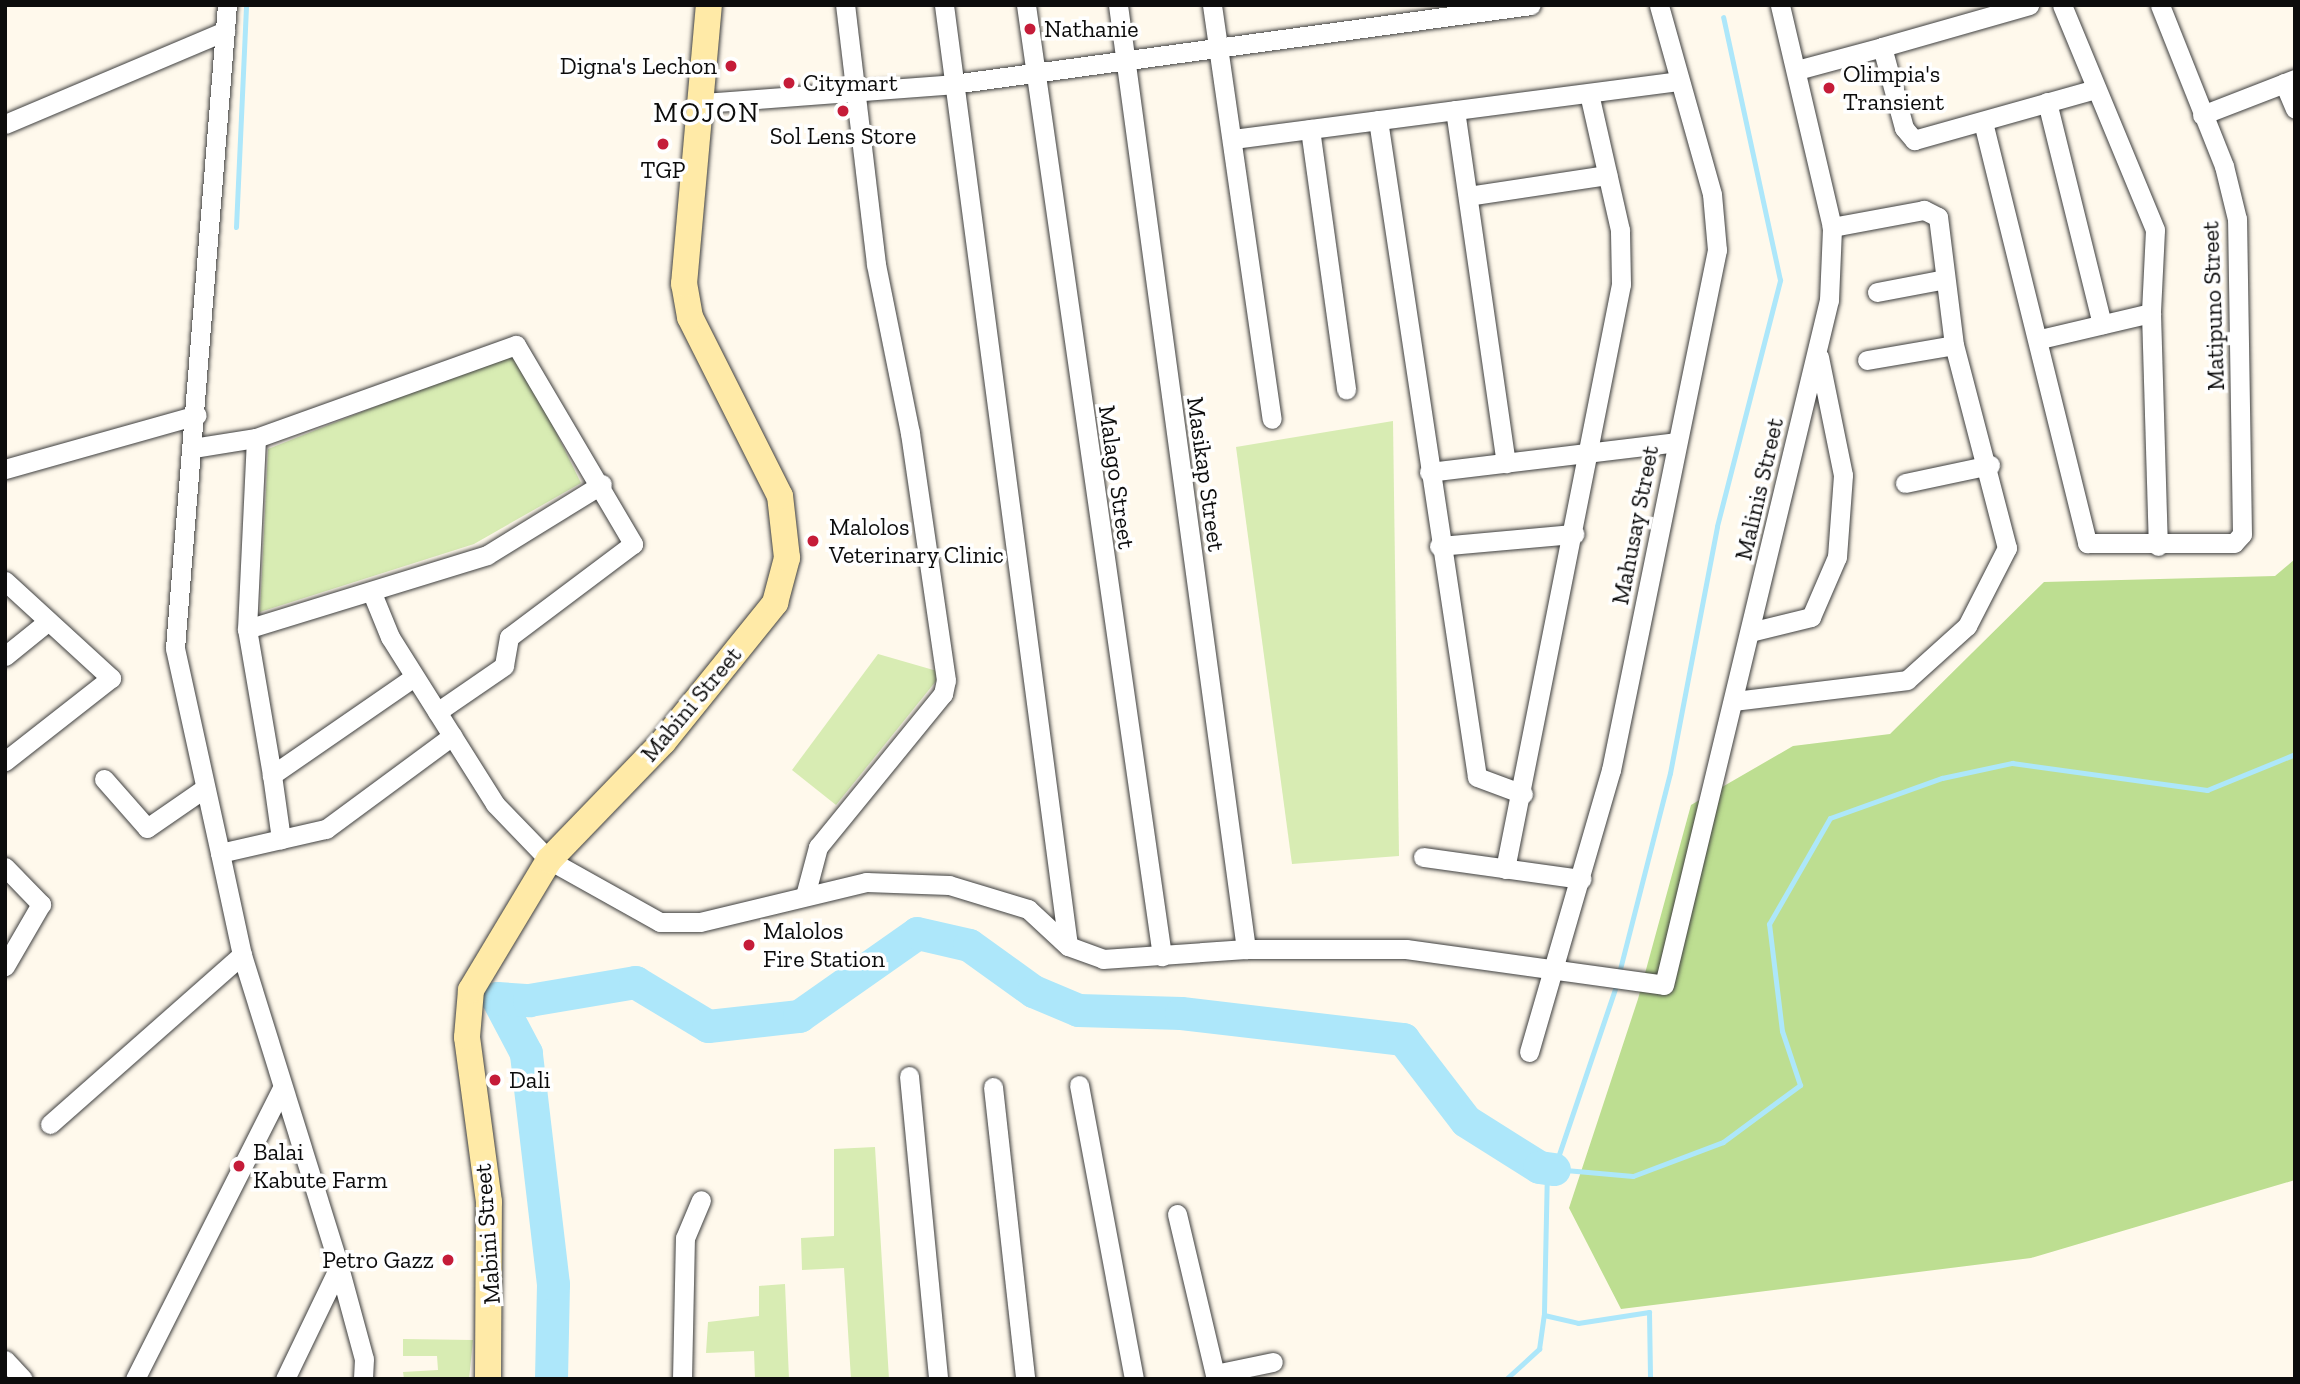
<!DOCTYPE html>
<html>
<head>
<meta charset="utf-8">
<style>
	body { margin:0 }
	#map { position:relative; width:2300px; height:1384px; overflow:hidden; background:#fff9ec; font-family:"Zilla Slab",serif }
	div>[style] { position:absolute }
	.green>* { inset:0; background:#d8ecb3 }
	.forest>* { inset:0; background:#bdde91 }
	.stream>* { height:5px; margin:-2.5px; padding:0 2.5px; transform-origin:2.5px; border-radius:2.5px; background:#ade7fa }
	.river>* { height:33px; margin:-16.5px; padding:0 16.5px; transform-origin:16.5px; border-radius:16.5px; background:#ade7fa }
	.roads { filter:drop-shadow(0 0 2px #3f3f3f) drop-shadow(0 0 2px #3f3f3f) }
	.minor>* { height:19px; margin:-9.5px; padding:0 9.5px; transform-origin:9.5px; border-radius:9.5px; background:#fff }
	.secondary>* { height:26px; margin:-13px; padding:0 13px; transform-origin:13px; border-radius:13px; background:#ffeaa7 }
	.dots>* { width:19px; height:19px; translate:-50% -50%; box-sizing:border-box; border:4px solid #fff; border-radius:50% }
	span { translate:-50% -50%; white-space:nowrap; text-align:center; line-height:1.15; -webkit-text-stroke:7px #fff; paint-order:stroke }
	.poi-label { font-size:24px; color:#0c0c0c }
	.left { translate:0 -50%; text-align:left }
	.right { translate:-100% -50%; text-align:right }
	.street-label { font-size:24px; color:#0c0c0c }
	.quarter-label { font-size:28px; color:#0c0c0c; letter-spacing:2px }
	.frame { position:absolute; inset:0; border:7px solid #0c0c0c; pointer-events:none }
</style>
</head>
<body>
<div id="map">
	<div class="green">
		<i style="clip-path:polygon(516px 351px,581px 483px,474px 544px,260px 612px,268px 449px)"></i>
		<i style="clip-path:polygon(1393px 421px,1399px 856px,1292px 864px,1236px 447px)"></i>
		<i style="clip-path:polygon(878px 654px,937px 671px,936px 681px,836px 805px,792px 770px)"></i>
		<i style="clip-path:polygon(875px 1147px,889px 1379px,851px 1379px,844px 1268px,802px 1270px,801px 1238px,834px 1236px,834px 1149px)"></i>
		<i style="clip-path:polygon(785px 1284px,789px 1379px,755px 1379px,754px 1351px,706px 1353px,708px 1322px,759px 1316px,759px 1286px)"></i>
		<i style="clip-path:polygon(403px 1339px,473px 1340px,469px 1379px,404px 1379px,403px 1372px,438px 1370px,437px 1356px,403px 1356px)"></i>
	</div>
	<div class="forest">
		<i style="clip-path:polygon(2295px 559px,2295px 1180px,2031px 1258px,1621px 1309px,1569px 1208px,1638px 999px,1691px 805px,1793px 746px,1890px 734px,2044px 582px,2275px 576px)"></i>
	</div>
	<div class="stream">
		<i style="left:236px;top:227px;width:222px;rotate:-87.4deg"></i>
		<i style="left:1619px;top:973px;width:206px;rotate:-75.7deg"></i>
		<i style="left:1670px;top:773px;width:251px;rotate:-79.2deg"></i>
		<i style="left:1717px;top:526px;width:254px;rotate:-75.6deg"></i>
		<i style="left:1780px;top:280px;width:269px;rotate:-102.2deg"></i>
		<i style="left:1617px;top:983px;width:196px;rotate:108.7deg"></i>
		<i style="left:1554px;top:1169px;width:79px;rotate:5.1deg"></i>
		<i style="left:1633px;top:1176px;width:96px;rotate:-20.7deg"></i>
		<i style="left:1723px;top:1142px;width:96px;rotate:-36.5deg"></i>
		<i style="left:1800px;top:1085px;width:57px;rotate:-108.4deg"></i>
		<i style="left:1782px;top:1031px;width:108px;rotate:-96.9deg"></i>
		<i style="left:1769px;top:924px;width:122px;rotate:-60.1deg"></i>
		<i style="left:1830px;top:818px;width:119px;rotate:-19.7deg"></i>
		<i style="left:1942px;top:778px;width:72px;rotate:-12.1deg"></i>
		<i style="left:2012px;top:763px;width:197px;rotate:7.9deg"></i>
		<i style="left:2207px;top:790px;width:95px;rotate:-22.2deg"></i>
		<i style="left:1547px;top:1168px;width:147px;rotate:91.2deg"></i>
		<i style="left:1544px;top:1315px;width:35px;rotate:13deg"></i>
		<i style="left:1578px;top:1323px;width:72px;rotate:-8.8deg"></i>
		<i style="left:1649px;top:1312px;width:67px;rotate:89.1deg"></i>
		<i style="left:1506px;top:1379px;width:45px;rotate:-42.3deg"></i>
		<i style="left:1539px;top:1349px;width:34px;rotate:-82deg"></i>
	</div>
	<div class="river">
		<i style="left:551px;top:1379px;width:95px;rotate:-88.8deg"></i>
		<i style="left:553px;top:1284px;width:233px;rotate:-96.7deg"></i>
		<i style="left:526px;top:1053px;width:62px;rotate:-117.8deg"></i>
		<i style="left:497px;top:998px;width:32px;rotate:4deg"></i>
		<i style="left:529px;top:1000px;width:108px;rotate:-9.6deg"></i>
		<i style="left:635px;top:982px;width:85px;rotate:31.1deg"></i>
		<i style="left:708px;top:1026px;width:92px;rotate:-6.3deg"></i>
		<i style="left:799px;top:1016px;width:144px;rotate:-35.1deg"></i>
		<i style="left:917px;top:933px;width:53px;rotate:13deg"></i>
		<i style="left:969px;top:945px;width:79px;rotate:35.7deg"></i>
		<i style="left:1033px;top:991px;width:49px;rotate:22.9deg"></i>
		<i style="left:1078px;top:1010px;width:103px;rotate:1.7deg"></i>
		<i style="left:1181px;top:1013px;width:224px;rotate:6.7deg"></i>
		<i style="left:1403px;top:1039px;width:103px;rotate:52.5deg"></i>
		<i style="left:1466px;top:1121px;width:86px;rotate:32.2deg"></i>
		<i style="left:1539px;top:1167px;width:15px;rotate:8deg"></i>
	</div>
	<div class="roads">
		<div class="minor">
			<i style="left:944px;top:5px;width:949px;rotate:82.49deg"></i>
			<i style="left:1026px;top:5px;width:961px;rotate:81.86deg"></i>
			<i style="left:1118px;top:5px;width:953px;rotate:82.28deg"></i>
			<i style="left:1212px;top:5px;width:418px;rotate:81.8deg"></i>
			<i style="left:2062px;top:5px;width:243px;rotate:67.5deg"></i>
			<i style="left:2155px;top:230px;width:83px;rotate:92.8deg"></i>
			<i style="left:2151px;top:313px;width:233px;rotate:88.3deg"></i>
			<i style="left:1882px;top:47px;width:153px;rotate:-15.9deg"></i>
			<i style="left:1797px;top:70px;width:88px;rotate:-15.1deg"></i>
			<i style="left:1882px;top:47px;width:84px;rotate:74.8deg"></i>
			<i style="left:1904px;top:128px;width:16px;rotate:50deg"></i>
			<i style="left:1914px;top:140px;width:189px;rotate:-15.7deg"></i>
			<i style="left:2284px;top:83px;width:28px;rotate:67deg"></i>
			<i style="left:2047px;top:102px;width:229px;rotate:76.1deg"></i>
			<i style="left:703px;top:103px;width:251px;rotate:-4.3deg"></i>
			<i style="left:953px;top:84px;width:583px;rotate:-7.78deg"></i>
			<i style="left:1455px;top:110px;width:357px;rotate:81.8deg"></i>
			<i style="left:2202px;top:115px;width:100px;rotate:-21.2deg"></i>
			<i style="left:1378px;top:120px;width:664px;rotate:81.43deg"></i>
			<i style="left:1477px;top:777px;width:49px;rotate:20.3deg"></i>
			<i style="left:1983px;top:122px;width:434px;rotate:76.1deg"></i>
			<i style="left:2087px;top:543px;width:147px"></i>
			<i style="left:2234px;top:543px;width:12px;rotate:-48deg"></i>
			<i style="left:2242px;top:534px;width:315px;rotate:-90.9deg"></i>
			<i style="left:2237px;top:219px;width:55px;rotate:-103.8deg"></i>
			<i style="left:2224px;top:166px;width:173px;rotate:-111.7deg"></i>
			<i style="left:5px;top:124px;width:239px;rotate:-22.9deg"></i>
			<i style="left:1310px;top:129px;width:263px;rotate:82.1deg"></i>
			<i style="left:1233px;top:139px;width:449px;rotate:-7.4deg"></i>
			<i style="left:1468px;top:196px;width:141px;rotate:-8.6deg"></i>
			<i style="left:1877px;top:292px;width:69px;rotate:-10.8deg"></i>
			<i style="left:2040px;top:339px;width:114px;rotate:-13.2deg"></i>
			<i style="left:1867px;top:360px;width:88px;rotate:-9.8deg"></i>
			<i style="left:193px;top:448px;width:64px;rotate:-9deg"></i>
			<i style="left:5px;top:469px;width:199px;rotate:-15.7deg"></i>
			<i style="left:1429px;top:472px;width:249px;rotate:-6.9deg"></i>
			<i style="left:1905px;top:483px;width:87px;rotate:-12deg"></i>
			<i style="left:1439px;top:546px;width:136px;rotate:-5.1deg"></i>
			<i style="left:5px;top:581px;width:144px;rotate:42.5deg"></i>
			<i style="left:111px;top:678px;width:135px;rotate:141.9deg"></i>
			<i style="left:372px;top:593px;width:48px;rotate:67.8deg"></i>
			<i style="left:390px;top:637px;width:197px;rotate:57.8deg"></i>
			<i style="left:495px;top:804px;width:78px;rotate:46deg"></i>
			<i style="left:549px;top:860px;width:127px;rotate:29.2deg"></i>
			<i style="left:660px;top:922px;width:40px"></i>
			<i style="left:700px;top:922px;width:171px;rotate:-13.5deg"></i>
			<i style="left:866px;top:882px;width:83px;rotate:2.1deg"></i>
			<i style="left:949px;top:885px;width:83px;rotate:16.9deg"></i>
			<i style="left:1028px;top:909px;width:54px;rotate:42.8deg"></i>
			<i style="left:1068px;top:946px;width:37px;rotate:20deg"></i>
			<i style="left:1103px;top:959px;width:143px;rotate:-4deg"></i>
			<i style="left:1246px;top:949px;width:160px"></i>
			<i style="left:1406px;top:949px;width:260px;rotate:7.9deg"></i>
			<i style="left:1664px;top:985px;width:705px;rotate:-76.46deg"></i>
			<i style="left:1829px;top:300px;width:73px;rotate:-87.6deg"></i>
			<i style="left:1832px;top:227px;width:228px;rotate:-103.2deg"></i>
			<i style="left:247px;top:629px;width:251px;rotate:-17.1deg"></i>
			<i style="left:487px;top:555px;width:135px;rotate:-31.7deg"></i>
			<i style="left:1750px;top:632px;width:63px;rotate:-13.8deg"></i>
			<i style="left:1811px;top:617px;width:65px;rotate:-66.6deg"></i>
			<i style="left:1837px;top:557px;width:82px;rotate:-85.8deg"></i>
			<i style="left:1843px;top:475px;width:120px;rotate:-101.5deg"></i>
			<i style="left:5px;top:656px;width:54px;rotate:-39deg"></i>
			<i style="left:414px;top:677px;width:173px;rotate:145.4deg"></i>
			<i style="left:272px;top:775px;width:148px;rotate:-99.7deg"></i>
			<i style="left:247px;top:629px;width:191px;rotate:-87.3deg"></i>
			<i style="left:256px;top:438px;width:276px;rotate:-19.7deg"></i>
			<i style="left:516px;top:345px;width:231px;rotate:59.5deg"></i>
			<i style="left:633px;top:544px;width:155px;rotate:143.1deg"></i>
			<i style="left:509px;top:637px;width:29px;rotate:100deg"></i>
			<i style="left:504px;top:666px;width:81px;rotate:145.5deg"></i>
			<i style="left:1734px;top:701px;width:174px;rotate:-6.9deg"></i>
			<i style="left:1907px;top:680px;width:81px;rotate:-42deg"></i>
			<i style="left:1967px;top:626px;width:88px;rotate:-62.9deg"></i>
			<i style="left:2007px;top:548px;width:210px;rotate:-104.6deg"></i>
			<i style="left:1954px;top:345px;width:129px;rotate:-97.1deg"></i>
			<i style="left:1938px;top:217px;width:16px;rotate:-153deg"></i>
			<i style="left:1924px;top:210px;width:94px;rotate:169.5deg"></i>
			<i style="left:272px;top:775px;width:65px;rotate:82deg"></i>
			<i style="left:104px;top:779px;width:65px;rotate:48.7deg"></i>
			<i style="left:147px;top:828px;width:70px;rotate:-34.6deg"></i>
			<i style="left:220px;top:853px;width:210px;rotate:-102.4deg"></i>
			<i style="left:175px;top:648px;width:645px;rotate:-85.38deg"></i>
			<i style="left:1423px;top:857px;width:160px;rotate:7.9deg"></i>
			<i style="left:5px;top:867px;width:52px;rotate:45.8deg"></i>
			<i style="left:41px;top:904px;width:72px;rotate:120.1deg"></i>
			<i style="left:1505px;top:869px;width:596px;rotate:-78.78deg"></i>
			<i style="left:1621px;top:284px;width:54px;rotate:-91.1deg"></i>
			<i style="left:1620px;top:230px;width:139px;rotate:-102.8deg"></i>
			<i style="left:806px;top:892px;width:47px;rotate:-75.1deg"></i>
			<i style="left:818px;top:847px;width:198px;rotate:-50.8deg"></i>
			<i style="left:943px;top:694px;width:14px;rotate:-78deg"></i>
			<i style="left:946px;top:680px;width:250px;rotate:-98.3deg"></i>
			<i style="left:910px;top:433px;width:172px;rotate:-101.4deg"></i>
			<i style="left:876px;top:264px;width:261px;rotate:-96.8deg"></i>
			<i style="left:242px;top:955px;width:327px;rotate:72.7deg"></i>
			<i style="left:339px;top:1267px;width:95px;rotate:74.8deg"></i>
			<i style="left:364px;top:1359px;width:20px;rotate:93deg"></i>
			<i style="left:1529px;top:1052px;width:294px;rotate:-73.8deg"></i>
			<i style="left:1611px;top:770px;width:531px;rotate:-78.48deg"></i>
			<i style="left:1717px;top:250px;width:56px;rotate:-95.1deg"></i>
			<i style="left:1712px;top:194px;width:196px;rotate:-105.7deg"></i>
			<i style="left:909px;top:1076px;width:304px;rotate:84.5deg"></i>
			<i style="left:1079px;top:1085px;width:299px;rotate:79.4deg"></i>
			<i style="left:993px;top:1087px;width:294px;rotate:83.7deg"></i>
			<i style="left:50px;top:1124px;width:256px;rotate:-41.4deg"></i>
			<i style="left:242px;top:955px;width:104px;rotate:-102.2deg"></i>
			<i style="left:220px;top:853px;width:109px;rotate:-12.8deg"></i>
			<i style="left:326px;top:829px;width:157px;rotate:-36.4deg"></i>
			<i style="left:1177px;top:1214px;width:170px;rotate:76.7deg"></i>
			<i style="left:5px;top:1360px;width:26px;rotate:47deg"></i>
			<i style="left:1215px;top:1374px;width:59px;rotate:-11.7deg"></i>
			<i style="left:135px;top:1379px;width:326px;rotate:-63.2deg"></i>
			<i style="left:285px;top:1379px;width:124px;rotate:-64.3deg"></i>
			<i style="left:682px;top:1379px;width:141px;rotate:-88.8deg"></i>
			<i style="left:685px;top:1238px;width:41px;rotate:-67.2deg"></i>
		</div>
		<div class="secondary">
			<i style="left:488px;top:1379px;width:177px;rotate:-89.7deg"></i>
			<i style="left:489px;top:1202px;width:166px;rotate:-97.6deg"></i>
			<i style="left:467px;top:1037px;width:47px;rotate:-85.1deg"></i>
			<i style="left:471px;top:990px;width:152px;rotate:-59deg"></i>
			<i style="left:549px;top:860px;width:164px;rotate:-46deg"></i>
			<i style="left:663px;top:742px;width:179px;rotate:-51.1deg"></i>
			<i style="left:775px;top:603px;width:47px;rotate:-75.1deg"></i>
			<i style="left:787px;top:558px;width:62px;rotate:-96.4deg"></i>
			<i style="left:780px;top:496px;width:200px;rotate:-116.7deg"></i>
			<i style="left:690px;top:317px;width:34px;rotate:-100deg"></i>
			<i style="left:684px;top:284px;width:280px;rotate:-84.9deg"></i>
		</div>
	</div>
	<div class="dots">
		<i style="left:1030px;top:29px;background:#c51c39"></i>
		<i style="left:731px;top:66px;background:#c51c39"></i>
		<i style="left:789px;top:83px;background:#c51c39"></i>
		<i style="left:1829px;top:88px;background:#c51c39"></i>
		<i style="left:843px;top:111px;background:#c51c39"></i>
		<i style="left:663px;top:144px;background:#c51c39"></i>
		<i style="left:813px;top:541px;background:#c51c39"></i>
		<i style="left:749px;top:945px;background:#c51c39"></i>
		<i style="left:495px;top:1080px;background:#c51c39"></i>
		<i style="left:239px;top:1166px;background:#c51c39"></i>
		<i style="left:448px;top:1260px;background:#c51c39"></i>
	</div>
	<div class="poi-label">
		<span class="left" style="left:1044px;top:29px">Nathanie</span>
		<span class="right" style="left:717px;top:66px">Digna's Lechon</span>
		<span class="left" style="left:1843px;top:88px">Olimpia's<br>Transient</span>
		<span class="left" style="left:803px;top:83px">Citymart</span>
		<span style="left:843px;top:136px">Sol Lens Store</span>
		<span style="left:663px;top:170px">TGP</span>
		<span class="left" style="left:829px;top:541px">Malolos<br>Veterinary Clinic</span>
		<span class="left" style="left:763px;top:945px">Malolos<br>Fire Station</span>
		<span class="left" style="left:509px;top:1080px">Dali</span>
		<span class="left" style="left:253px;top:1166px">Balai<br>Kabute Farm</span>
		<span class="right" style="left:434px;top:1260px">Petro Gazz</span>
	</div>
	<div class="street-label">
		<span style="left:2213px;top:306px;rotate:-92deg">Matipuno Street</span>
		<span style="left:1206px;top:474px;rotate:82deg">Masikap Street</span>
		<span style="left:1117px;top:477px;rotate:82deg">Malago Street</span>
		<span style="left:1759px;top:489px;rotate:-77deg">Malinis Street</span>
		<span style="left:1635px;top:525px;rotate:-79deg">Mahusay Street</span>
		<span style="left:691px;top:704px;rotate:-50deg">Mabini Street</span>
		<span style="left:487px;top:1234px;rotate:-94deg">Mabini Street</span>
	</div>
	<div class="quarter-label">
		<span style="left:707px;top:113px">MOJON</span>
	</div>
	<div class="frame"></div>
</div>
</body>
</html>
